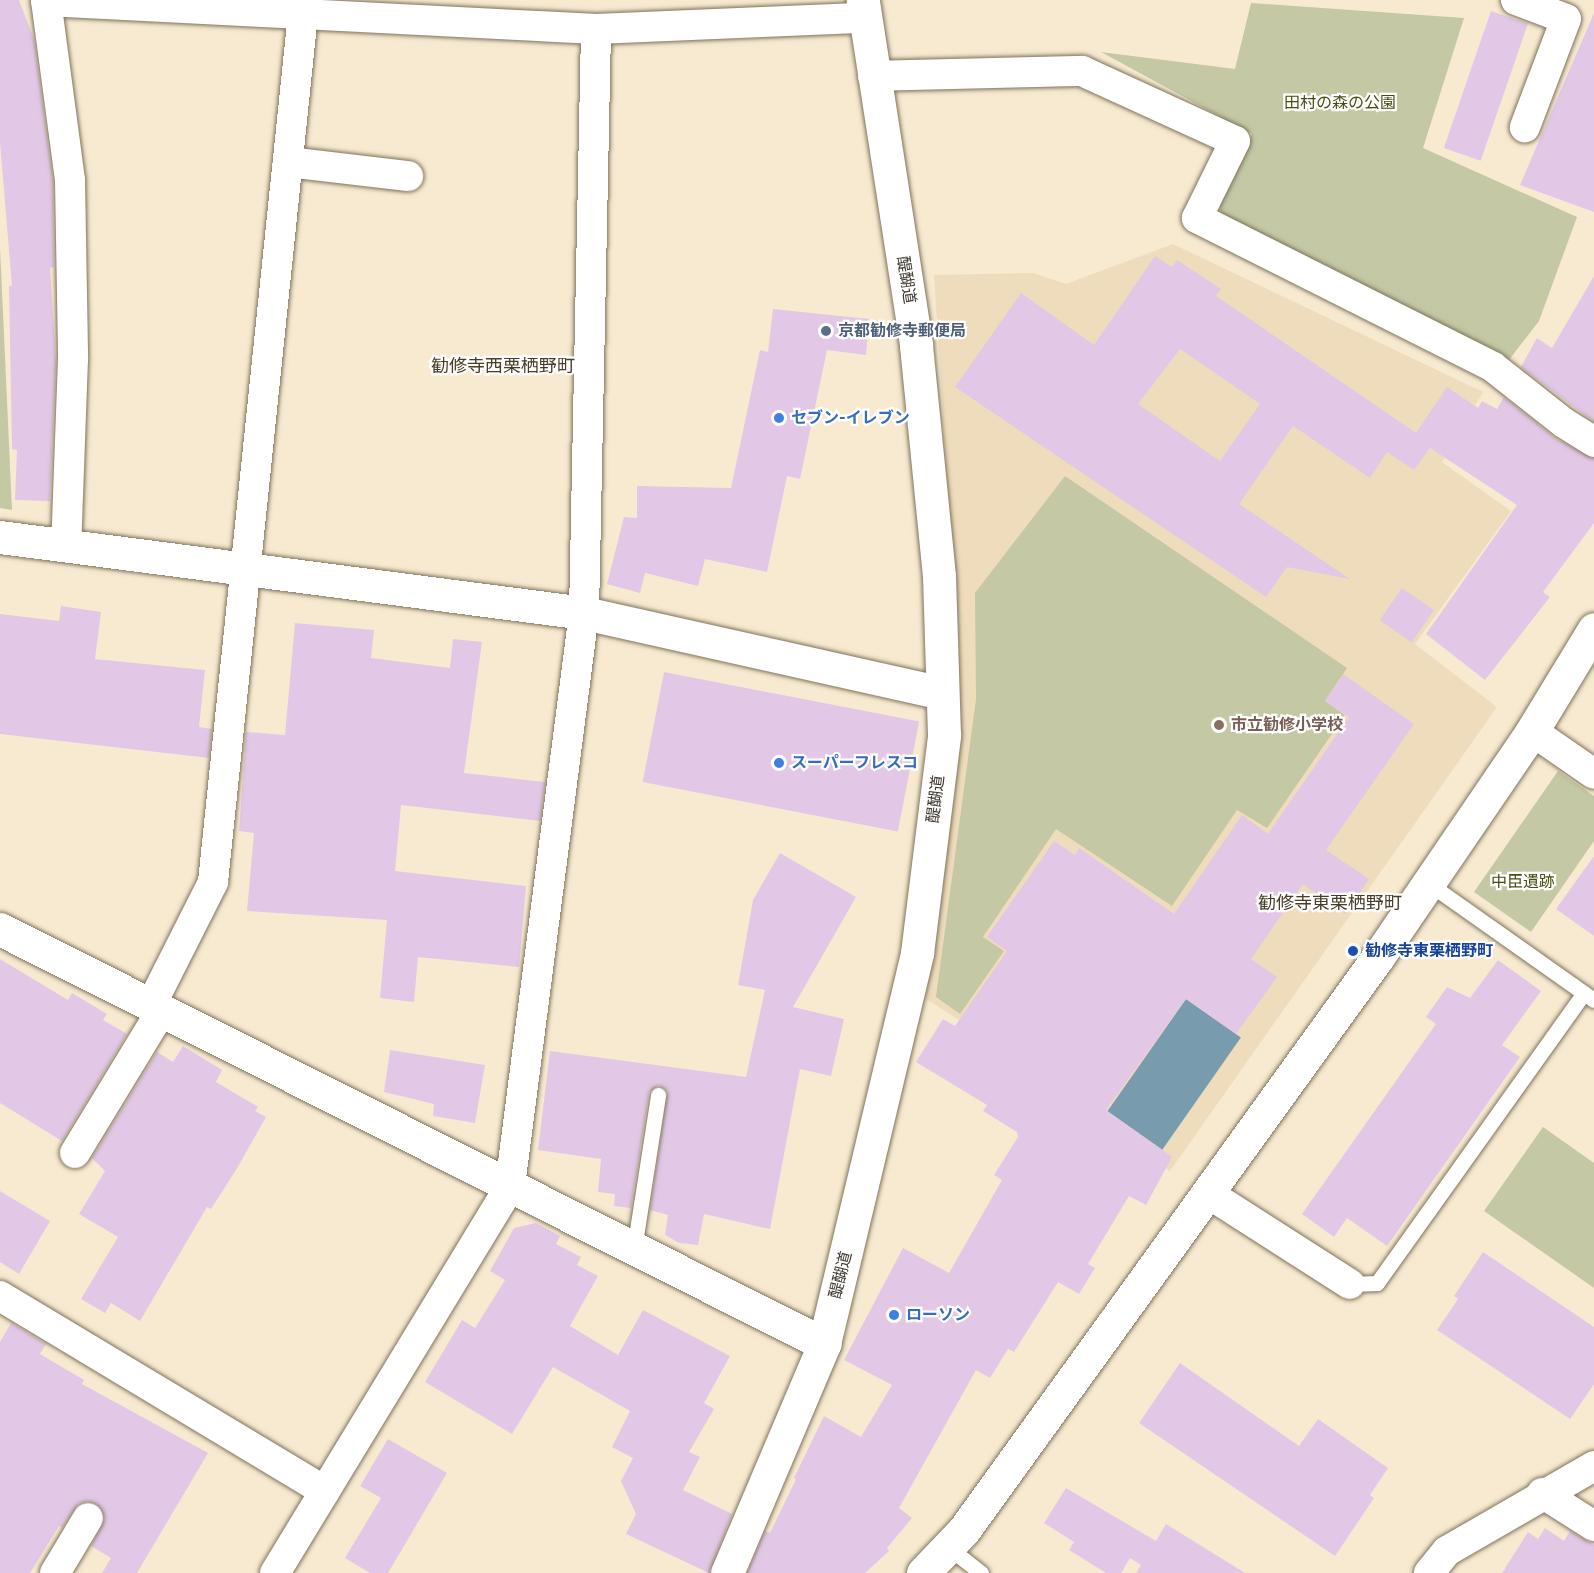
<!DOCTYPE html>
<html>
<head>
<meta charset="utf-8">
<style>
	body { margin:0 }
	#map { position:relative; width:1594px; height:1573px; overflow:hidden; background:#f8ead1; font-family:Raleway,"Noto Sans JP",sans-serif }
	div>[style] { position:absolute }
	.built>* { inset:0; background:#efdcbc }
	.green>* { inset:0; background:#c4c8a5 }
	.water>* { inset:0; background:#789bae; transform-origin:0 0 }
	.building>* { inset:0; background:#e2c8e6; transform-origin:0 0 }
	.roads { filter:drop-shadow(0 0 2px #7f735c) drop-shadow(0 0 2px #7f735c) }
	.lane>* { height:15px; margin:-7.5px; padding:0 7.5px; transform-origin:7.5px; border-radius:7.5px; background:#fff }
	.street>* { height:30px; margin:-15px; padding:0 15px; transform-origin:15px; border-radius:15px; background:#fff }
	.secondary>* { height:33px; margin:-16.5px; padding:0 16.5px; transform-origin:16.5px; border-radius:16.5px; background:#fff }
	.dots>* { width:16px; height:16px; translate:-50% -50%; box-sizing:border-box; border:3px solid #fff; border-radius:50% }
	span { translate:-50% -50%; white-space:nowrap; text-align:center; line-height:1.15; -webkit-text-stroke:4.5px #fff; paint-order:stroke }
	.park-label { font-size:16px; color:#494c11 }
	.street-label { font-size:16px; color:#3d372d }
	.service-label { font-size:16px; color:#4e5e75; font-weight:700 }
	.left { translate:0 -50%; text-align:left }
	.shop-label { font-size:16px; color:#366cbe; font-weight:700 }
	.education-label { font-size:16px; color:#785e54; font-weight:700 }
	.transit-label { font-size:16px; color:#164399; font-weight:700 }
	.neighbourhood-label { font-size:18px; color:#473c27 }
</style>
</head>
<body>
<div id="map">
	<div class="built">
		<i style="clip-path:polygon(1173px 244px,1483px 392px,1442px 462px,1511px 511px,1415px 644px,1497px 707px,1170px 1171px,1081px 1127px,1035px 1068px,926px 999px,955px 744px,954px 587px,934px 275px,1033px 273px,1066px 284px)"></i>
	</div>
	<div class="green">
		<i style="clip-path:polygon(1251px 3px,1464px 18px,1423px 148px,1577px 217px,1539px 321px,1505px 365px,1223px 218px,1218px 200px,1252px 134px,1101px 52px,1235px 69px)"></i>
		<i style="clip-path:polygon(0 246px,0 247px,12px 510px,0 508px)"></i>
		<i style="clip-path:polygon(1065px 476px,1347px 668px,1325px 701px,1345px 715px,1267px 828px,1237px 810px,1172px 906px,1056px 829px,983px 937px,1004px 951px,960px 1014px,936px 997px,976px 699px,975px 593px)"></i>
		<i style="clip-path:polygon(1558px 771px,1594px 796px,1594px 841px,1531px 932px,1474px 892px)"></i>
		<i style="clip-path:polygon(1543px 1127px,1594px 1163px,1594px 1288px,1484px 1211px)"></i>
	</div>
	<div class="water">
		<i style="left:1186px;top:999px;width:67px;height:137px;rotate:35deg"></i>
	</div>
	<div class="building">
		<i style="clip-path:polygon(0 0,19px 0,34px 39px,53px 181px,54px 267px,50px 268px,56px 361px,50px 501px,15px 500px,17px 450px,12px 449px,9px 286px,12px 286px,0 142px)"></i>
		<i style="left:1491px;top:11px;width:39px;height:145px;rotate:19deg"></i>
		<i style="clip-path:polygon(1594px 13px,1594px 212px,1520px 185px)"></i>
		<i style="clip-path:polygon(evenodd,1155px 256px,1172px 267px,1177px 260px,1221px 289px,1216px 296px,1416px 433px,1447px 387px,1478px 408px,1482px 401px,1497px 409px,1504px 397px,1555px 438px,1594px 459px,1594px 523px,1543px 592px,1550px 597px,1485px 680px,1426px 634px,1517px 505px,1430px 448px,1414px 470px,1387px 452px,1370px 478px,1293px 426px,1239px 504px,1350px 579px,1287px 567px,1266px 597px,955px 387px,1021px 293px,1094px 345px,1155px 256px,1180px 349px,1260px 404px,1220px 461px,1138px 404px,1180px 349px)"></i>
		<i style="clip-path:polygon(1594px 276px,1594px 422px,1521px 367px,1537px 338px,1552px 348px)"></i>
		<i style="clip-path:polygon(773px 309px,869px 319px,866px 355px,827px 350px,800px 479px,787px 476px,767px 572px,705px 559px,698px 586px,645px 573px,640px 593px,607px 584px,624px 517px,637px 518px,637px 486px,731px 488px,760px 350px,768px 352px)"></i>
		<i style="left:1402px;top:588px;width:39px;height:39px;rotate:35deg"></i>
		<i style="clip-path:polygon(61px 606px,101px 612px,95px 659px,205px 670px,199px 727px,212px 729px,209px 758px,0 734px,0 614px,59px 621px)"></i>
		<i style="clip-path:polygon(295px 623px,374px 630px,371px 658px,450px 668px,453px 639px,482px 642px,464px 773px,545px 782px,540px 821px,401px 805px,395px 871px,526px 886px,519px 967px,418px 957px,414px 1002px,380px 998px,387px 920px,247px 911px,254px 833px,239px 831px,246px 732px,285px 735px)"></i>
		<i style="left:664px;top:672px;width:260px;height:112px;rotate:11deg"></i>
		<i style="clip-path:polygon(1343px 674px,1414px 724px,1326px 850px,1369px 879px,1346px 914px,1303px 884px,1251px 959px,1277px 977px,1236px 1034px,1186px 999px,1106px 1110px,1172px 1157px,1146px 1205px,1129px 1196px,1088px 1264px,1095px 1268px,1079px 1294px,1058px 1282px,1014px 1352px,1008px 1349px,990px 1378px,976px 1370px,899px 1508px,912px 1518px,887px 1548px,889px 1551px,865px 1573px,747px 1573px,765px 1531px,770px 1533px,796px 1479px,794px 1478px,824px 1416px,861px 1437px,892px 1385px,844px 1360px,903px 1248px,949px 1273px,1002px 1180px,994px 1175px,1018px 1137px,1017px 1132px,983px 1111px,987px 1105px,916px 1062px,943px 1019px,955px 1026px,1007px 951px,987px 937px,1054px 841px,1075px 855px,1079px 848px,1174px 914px,1242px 815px,1268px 834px,1349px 717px,1325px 701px)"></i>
		<i style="clip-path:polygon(780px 853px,856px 897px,793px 1007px,844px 1019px,831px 1076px,800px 1069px,770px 1229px,704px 1214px,698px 1245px,679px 1243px,665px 1235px,668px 1215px,650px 1210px,667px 1091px,659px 1085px,649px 1093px,631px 1208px,614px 1206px,615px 1194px,598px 1192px,601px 1159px,538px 1150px,550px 1051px,746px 1077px,765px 990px,738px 985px,753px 900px)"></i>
		<i style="clip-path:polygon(1594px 856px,1594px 936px,1556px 909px)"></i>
		<i style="clip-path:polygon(0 959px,68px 1000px,72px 993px,107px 1014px,103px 1020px,127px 1034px,62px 1141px,0 1103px)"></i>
		<i style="clip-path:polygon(1498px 960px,1541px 991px,1502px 1045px,1520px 1057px,1387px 1246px,1347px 1218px,1334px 1237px,1302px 1214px,1436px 1024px,1426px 1017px,1447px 987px,1470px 998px)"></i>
		<i style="clip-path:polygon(183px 1046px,222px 1070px,216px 1082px,258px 1107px,255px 1111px,266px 1117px,236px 1170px,211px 1209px,207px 1207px,140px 1321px,111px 1303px,105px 1313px,81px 1299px,118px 1237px,79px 1214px,105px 1171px,92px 1158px,157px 1052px,173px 1062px)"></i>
		<i style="clip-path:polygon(390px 1050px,485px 1065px,475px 1123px,433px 1116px,434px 1104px,384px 1092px)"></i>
		<i style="clip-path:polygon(0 1191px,50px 1221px,19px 1274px,0 1262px)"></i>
		<i style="clip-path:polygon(536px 1223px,560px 1236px,556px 1244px,581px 1257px,577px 1265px,598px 1276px,570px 1326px,618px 1355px,643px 1310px,730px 1356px,704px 1403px,714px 1409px,689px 1452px,700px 1457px,683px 1490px,732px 1514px,709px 1573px,626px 1534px,636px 1514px,621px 1481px,633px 1458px,612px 1447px,630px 1411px,553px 1367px,512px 1434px,425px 1382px,462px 1320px,475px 1328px,505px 1280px,490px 1271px,514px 1228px)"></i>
		<i style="clip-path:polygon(1483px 1252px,1594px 1327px,1594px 1384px,1570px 1419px,1437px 1330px,1458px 1299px,1454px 1296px)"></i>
		<i style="clip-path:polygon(11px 1323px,46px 1344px,40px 1354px,84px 1380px,82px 1384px,208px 1453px,137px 1573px,102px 1573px,111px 1558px,91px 1546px,105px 1518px,97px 1504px,88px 1501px,79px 1503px,62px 1528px,59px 1526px,30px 1573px,0 1573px,0 1342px)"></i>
		<i style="clip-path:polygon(1180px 1363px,1299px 1446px,1318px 1419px,1388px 1468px,1370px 1495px,1374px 1498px,1335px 1556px,1139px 1423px)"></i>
		<i style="clip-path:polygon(388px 1439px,447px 1473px,388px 1573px,370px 1573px,345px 1558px,381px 1498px,360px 1486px)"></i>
		<i style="clip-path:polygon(1066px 1488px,1156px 1541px,1166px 1524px,1245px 1573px,1136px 1573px,1141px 1565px,1130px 1558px,1121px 1573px,1106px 1573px,1069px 1550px,1074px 1542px,1044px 1523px)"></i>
		<i style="clip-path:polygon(1545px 1528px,1564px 1541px,1570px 1531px,1594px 1545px,1594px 1573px,1502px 1573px,1528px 1532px,1538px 1539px)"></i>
	</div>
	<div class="roads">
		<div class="lane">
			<i style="left:1428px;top:883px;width:203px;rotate:35.2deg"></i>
			<i style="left:634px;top:1249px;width:156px;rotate:-81.1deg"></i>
			<i style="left:1350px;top:1284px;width:27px;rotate:-2deg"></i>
			<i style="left:1377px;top:1283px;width:356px;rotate:-54.5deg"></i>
			<i style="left:948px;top:1547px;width:42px;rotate:38.2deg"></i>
		</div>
		<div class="street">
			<i style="left:46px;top:0;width:182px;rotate:82.4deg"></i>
			<i style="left:70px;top:180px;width:179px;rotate:89deg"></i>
			<i style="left:73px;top:359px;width:187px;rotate:92.1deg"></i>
			<i style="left:1516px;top:0;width:53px;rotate:20.8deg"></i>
			<i style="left:1566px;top:19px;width:116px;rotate:110.8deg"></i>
			<i style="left:46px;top:1px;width:551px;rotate:2.91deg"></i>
			<i style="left:596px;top:29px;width:268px;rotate:-2.4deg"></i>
			<i style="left:873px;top:76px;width:209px;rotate:-1.4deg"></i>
			<i style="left:1082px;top:71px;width:168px;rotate:24.6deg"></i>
			<i style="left:1235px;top:141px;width:86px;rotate:116.3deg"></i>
			<i style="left:1197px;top:218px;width:331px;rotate:26.7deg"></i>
			<i style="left:1493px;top:367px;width:90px;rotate:38.3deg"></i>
			<i style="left:1564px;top:423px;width:36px;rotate:32deg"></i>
			<i style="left:288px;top:162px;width:121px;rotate:6.7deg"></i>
			<i style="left:1532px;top:731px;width:75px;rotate:34.7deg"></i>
			<i style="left:151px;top:1005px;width:138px;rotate:-63.2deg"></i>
			<i style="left:213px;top:882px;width:873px;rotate:-84.08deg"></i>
			<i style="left:75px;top:1153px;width:167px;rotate:-58.7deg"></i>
			<i style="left:1209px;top:1194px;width:167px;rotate:32.6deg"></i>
			<i style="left:0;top:1296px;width:379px;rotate:31deg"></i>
			<i style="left:1542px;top:1493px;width:62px;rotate:32.4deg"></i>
			<i style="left:55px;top:1573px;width:64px;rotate:-59deg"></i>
			<i style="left:275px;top:1573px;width:453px;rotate:-58.7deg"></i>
			<i style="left:510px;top:1186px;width:578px;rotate:-82.64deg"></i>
			<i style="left:584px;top:613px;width:584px;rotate:-88.82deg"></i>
			<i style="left:1429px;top:1573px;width:28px;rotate:-51deg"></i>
			<i style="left:1447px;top:1551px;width:170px;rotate:-30deg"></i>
		</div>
		<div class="secondary">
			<i style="left:0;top:537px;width:589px;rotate:7.41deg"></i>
			<i style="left:584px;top:613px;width:366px;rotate:12.6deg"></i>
			<i style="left:0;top:929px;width:923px;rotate:26.73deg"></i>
			<i style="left:727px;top:1573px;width:249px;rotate:-67deg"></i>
			<i style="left:824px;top:1344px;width:402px;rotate:-76.6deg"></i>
			<i style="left:917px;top:953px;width:220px;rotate:-82.9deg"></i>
			<i style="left:944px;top:735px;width:159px;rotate:-91.8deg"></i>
			<i style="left:939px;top:576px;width:233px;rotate:-95.7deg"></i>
			<i style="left:916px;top:344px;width:348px;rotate:-98.8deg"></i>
			<i style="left:923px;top:1573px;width:59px;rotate:-46.4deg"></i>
			<i style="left:964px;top:1530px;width:707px;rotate:-54.15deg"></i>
			<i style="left:1378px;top:957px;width:273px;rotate:-55.7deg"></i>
			<i style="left:1532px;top:731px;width:119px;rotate:-58.7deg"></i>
		</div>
	</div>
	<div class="dots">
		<i style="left:826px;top:331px;background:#5c6f8a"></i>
		<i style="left:779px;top:418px;background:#3f7fe0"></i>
		<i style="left:1219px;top:725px;background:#8d6e63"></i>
		<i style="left:779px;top:763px;background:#3f7fe0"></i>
		<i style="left:1353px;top:951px;background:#1a4fb4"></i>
		<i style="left:894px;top:1315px;background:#3f7fe0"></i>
	</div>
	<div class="park-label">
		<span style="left:1340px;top:103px">田村の森の公園</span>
		<span style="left:1523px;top:882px">中臣遺跡</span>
	</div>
	<div class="street-label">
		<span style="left:906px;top:280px;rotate:81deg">醍醐道</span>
		<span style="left:936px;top:799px;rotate:-83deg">醍醐道</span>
		<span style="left:841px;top:1275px;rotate:-76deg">醍醐道</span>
	</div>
	<div class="service-label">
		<span class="left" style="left:838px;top:331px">京都勧修寺郵便局</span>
	</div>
	<div class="shop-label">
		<span class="left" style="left:791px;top:418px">セブン-イレブン</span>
		<span class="left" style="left:791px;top:763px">スーパーフレスコ</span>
		<span class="left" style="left:906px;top:1315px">ローソン</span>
	</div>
	<div class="education-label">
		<span class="left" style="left:1231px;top:725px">市立勧修小学校</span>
	</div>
	<div class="transit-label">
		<span class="left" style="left:1365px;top:951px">勧修寺東栗栖野町</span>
	</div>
	<div class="neighbourhood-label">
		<span style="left:503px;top:366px">勧修寺西栗栖野町</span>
		<span style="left:1330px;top:903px">勧修寺東栗栖野町</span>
	</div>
</div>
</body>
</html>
